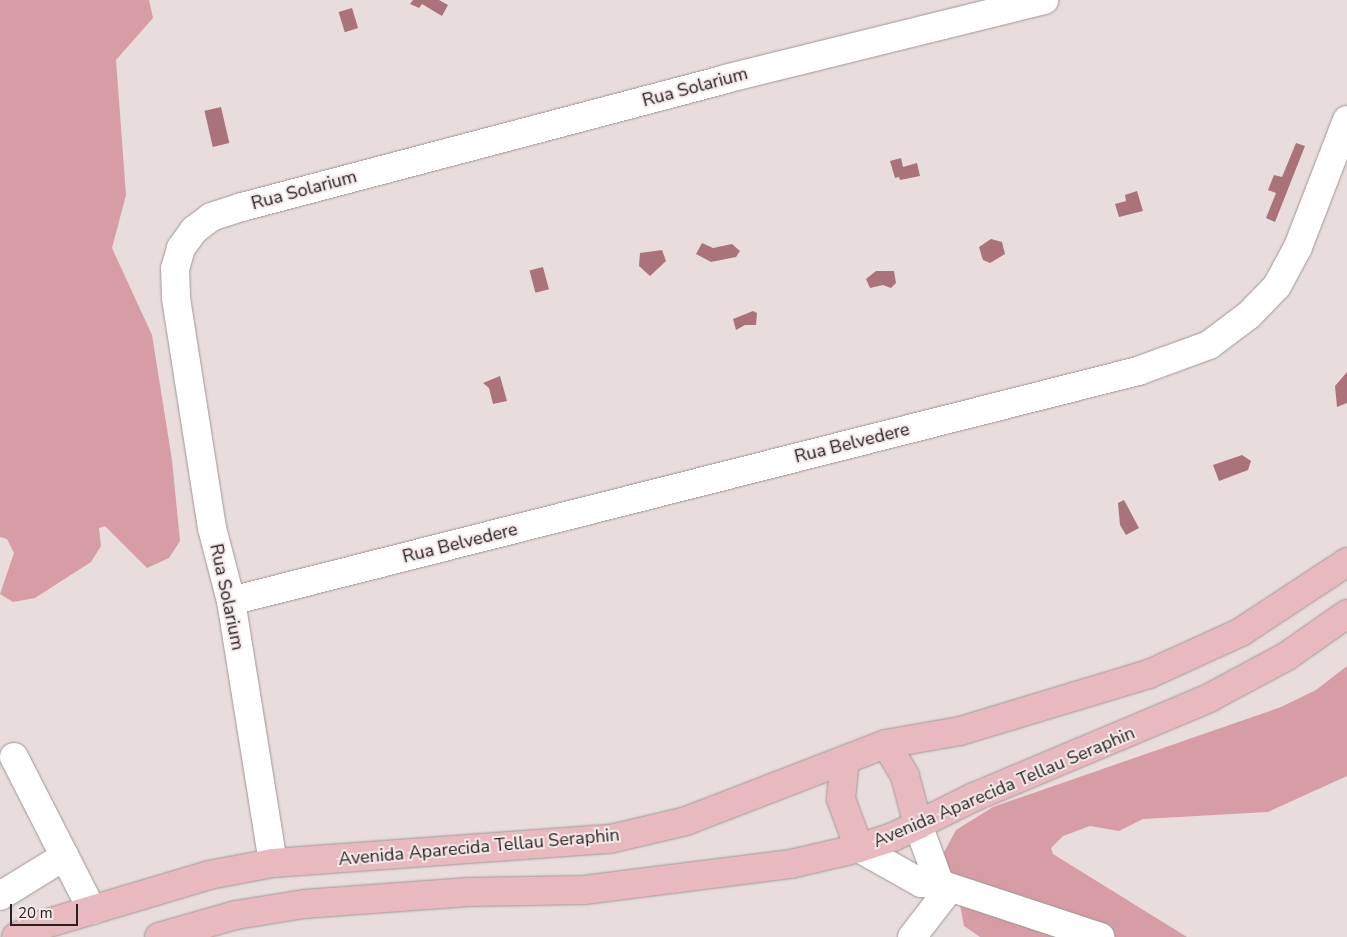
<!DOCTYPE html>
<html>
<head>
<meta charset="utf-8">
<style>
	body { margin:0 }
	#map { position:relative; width:1347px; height:937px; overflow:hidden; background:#e8dcdd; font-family:"Nunito Sans",sans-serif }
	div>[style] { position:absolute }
	.forest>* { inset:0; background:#d79da4 }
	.water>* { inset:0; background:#aa737a; transform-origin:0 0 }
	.roads { filter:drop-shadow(0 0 1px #a19697) drop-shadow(0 0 1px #a19697) }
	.minor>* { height:28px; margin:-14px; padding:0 14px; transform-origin:14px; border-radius:14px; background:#fff }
	.major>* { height:28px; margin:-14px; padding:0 14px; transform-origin:14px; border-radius:14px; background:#e8b9bf }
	span { translate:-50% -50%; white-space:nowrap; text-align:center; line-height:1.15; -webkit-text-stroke:4px #f5e9ea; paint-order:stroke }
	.street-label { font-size:18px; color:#272323 }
	.scale { position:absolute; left:10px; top:904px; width:68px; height:22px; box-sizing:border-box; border:2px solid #272323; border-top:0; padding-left:6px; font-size:15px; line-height:18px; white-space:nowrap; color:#272323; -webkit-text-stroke:4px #f5e9ea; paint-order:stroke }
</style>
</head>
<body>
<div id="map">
	<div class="forest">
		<i style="clip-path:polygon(0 0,149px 0,153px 18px,116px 60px,126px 195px,112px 248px,152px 335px,172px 460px,180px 541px,169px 558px,147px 568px,105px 526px,99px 528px,101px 546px,91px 562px,35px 598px,13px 602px,0 594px,14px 553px,7px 539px,0 537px)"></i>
		<i style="clip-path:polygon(1347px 666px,1347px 776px,1268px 812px,1143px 819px,1119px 831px,1090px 826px,1063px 836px,1051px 848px,1053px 854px,1187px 937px,980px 937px,964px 926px,958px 895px,942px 856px,956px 830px,993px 807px,1281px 707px,1316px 690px)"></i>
	</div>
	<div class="water">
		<i style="clip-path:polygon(413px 0,439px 0,448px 5px,442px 16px,422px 4px,419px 8px,410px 4px)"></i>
		<i style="left:352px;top:8px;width:21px;height:14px;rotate:73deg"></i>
		<i style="left:221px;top:107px;width:37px;height:17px;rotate:77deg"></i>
		<i style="clip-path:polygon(1296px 143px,1305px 146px,1275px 222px,1266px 218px,1276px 193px,1268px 190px,1274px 175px,1282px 177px)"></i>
		<i style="clip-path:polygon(901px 158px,903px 167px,917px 163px,920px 176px,900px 180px,899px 177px,895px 178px,890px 161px)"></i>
		<i style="clip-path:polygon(1137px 191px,1143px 211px,1119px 217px,1115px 204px,1126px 201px,1125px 195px)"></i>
		<i style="clip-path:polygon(991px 239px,1002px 242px,1005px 254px,990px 263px,983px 260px,979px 247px)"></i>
		<i style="clip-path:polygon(702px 243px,713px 248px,732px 244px,740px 251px,736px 257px,711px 262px,696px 254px)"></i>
		<i style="clip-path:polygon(662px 250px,666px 261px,650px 276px,639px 266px,640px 253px)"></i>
		<i style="left:543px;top:267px;width:23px;height:14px;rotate:75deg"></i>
		<i style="clip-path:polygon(876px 271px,894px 271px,896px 283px,891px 288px,883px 285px,870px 288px,866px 279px)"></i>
		<i style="clip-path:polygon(753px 311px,757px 313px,756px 325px,745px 325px,736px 330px,733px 319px)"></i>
		<i style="clip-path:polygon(1347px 372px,1347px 403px,1337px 407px,1335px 386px)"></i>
		<i style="clip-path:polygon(500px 376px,507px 401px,493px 404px,489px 388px,483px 383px)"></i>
		<i style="clip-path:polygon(1242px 455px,1251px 461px,1248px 470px,1219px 481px,1213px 465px)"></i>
		<i style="clip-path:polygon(1124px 500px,1139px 528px,1126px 535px,1120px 525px,1118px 503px)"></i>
	</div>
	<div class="roads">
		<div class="minor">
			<i style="left:231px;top:601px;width:936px;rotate:-14.23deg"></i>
			<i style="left:1138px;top:371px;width:76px;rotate:-20.1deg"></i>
			<i style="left:1209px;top:345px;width:50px;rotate:-36.9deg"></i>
			<i style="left:1249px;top:315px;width:40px;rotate:-46deg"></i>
			<i style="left:1277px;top:286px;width:44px;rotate:-61.7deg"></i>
			<i style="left:1298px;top:247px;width:136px;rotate:-68.9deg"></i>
			<i style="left:14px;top:757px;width:172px;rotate:63deg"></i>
			<i style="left:918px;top:825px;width:63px;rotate:69.6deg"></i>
			<i style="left:859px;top:848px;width:71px;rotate:29.4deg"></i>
			<i style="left:921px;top:883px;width:19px;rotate:3deg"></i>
			<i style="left:940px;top:884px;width:169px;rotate:18.3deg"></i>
			<i style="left:273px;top:863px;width:265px;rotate:-99.1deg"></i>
			<i style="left:231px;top:601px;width:75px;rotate:-104.6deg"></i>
			<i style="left:212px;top:528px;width:234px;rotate:-98.9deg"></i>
			<i style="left:176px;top:297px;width:28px;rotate:-92deg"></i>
			<i style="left:175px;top:269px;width:22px;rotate:-74deg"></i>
			<i style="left:181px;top:248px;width:22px;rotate:-54deg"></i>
			<i style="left:194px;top:230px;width:21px;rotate:-37deg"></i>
			<i style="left:211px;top:217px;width:33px;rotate:-18deg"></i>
			<i style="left:242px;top:207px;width:500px;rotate:-14.8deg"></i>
			<i style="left:725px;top:79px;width:329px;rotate:-13.9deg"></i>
			<i style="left:0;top:896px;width:76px;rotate:-31.6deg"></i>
			<i style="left:912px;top:937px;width:62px;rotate:-52.2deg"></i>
		</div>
		<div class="major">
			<i style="left:886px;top:744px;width:37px;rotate:59deg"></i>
			<i style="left:905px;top:776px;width:51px;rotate:75.1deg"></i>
			<i style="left:845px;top:760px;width:39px;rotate:96deg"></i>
			<i style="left:841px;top:799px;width:52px;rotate:69.8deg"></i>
			<i style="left:16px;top:937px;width:21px;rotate:-28deg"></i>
			<i style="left:35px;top:927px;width:182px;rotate:-16.6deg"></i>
			<i style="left:209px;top:875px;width:65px;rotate:-10.6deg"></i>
			<i style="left:273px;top:863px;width:338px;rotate:-4.1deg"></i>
			<i style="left:610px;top:839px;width:78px;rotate:-13.3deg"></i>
			<i style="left:686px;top:821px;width:214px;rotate:-21.1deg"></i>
			<i style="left:886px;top:744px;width:75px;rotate:-10deg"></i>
			<i style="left:960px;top:731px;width:197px;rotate:-16.8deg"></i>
			<i style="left:1149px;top:674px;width:101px;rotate:-24.5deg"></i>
			<i style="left:1241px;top:632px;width:127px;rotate:-33.4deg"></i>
			<i style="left:159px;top:937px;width:80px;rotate:-15.9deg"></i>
			<i style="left:236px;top:915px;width:69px;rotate:-9.2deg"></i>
			<i style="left:304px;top:904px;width:165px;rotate:-4.2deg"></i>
			<i style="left:469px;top:892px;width:115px;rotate:-1deg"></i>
			<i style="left:584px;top:890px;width:209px;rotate:-7.2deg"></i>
			<i style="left:791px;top:864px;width:70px;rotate:-13.2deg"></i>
			<i style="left:859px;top:848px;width:36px;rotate:-18deg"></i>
			<i style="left:893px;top:837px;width:90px;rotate:-26.3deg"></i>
			<i style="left:974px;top:797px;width:255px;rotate:-22.8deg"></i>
			<i style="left:1209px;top:698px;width:89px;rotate:-28.3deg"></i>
			<i style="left:1287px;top:656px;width:73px;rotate:-35deg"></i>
		</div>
	</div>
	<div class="street-label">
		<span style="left:695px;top:87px;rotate:-15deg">Rua Solarium</span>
		<span style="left:304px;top:190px;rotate:-15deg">Rua Solarium</span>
		<span style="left:852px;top:443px;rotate:-14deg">Rua Belvedere</span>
		<span style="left:460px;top:543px;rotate:-14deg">Rua Belvedere</span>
		<span style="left:227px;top:597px;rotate:78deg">Rua Solarium</span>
		<span style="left:1004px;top:787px;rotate:-23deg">Avenida Aparecida Tellau Seraphin</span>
		<span style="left:479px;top:847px;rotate:-5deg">Avenida Aparecida Tellau Seraphin</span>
	</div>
	<div class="scale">20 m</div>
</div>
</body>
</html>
